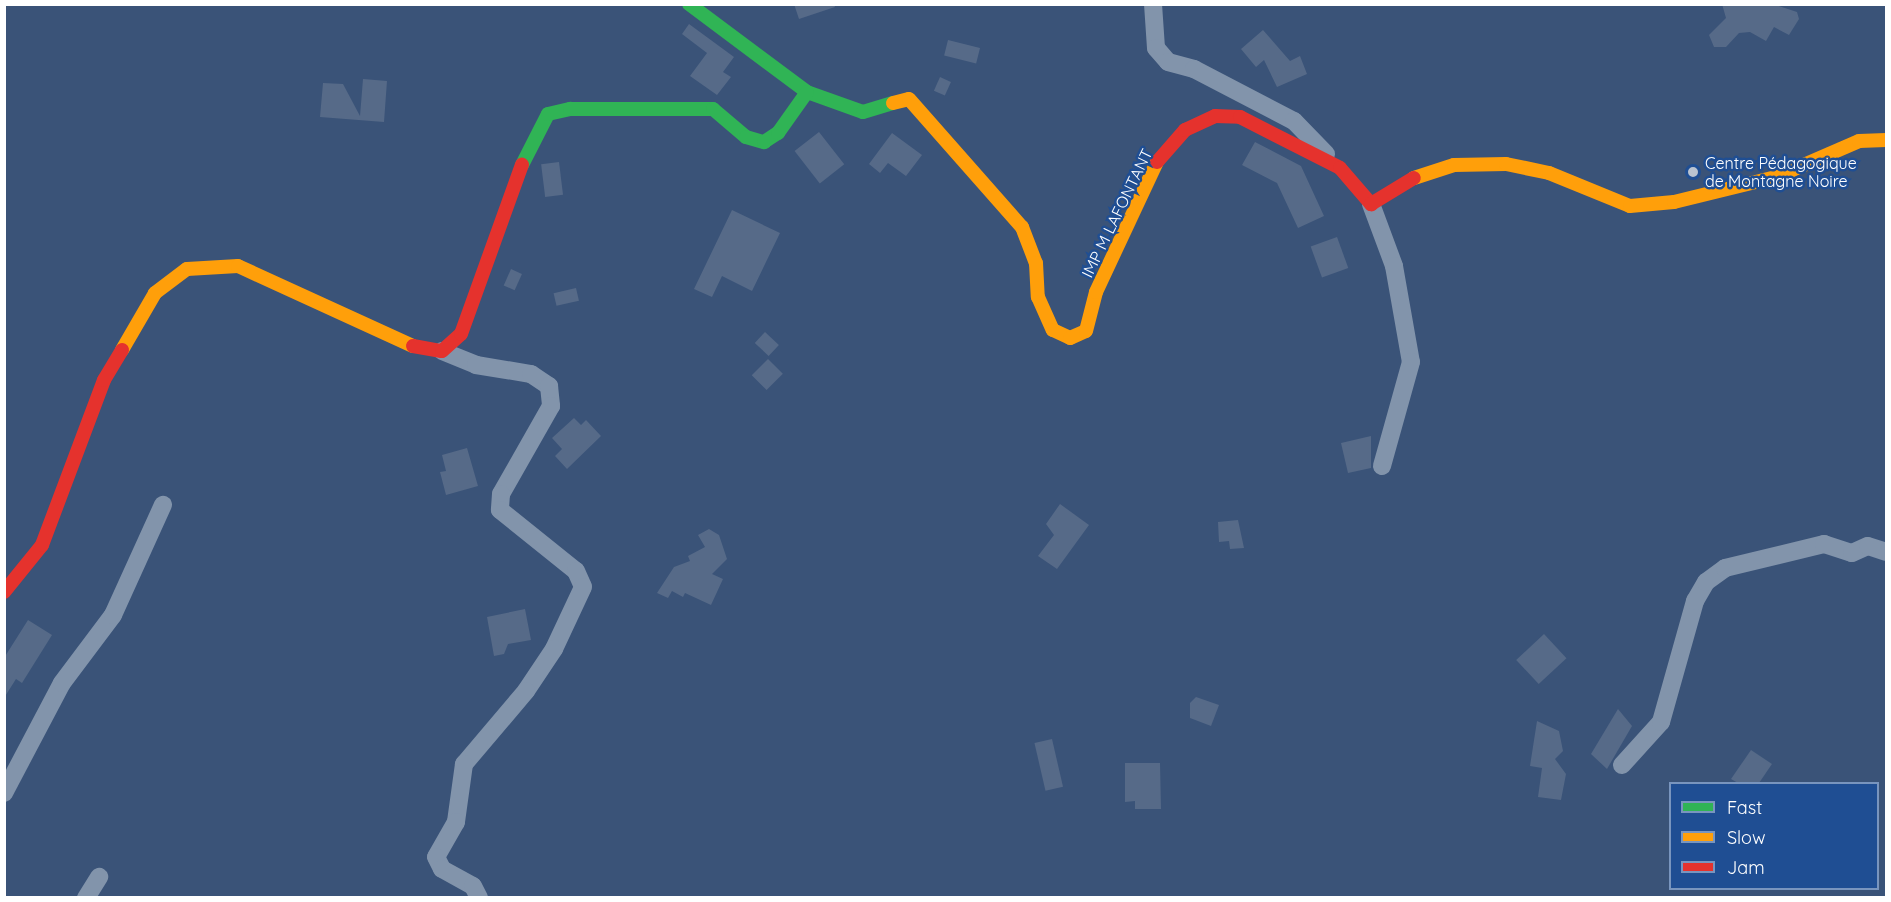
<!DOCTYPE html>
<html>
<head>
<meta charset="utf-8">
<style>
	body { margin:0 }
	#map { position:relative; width:1891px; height:902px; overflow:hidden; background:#3a5378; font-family:Quicksand,sans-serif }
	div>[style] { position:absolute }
	.building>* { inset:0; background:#566a88; transform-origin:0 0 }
	.street>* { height:18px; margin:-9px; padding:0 9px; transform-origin:9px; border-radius:9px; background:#8294ab }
	.fast>* { height:14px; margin:-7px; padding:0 7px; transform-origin:7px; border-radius:7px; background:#30b455 }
	.slow>* { height:14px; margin:-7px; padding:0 7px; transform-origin:7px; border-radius:7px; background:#ff9f0a }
	.jam>* { height:14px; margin:-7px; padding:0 7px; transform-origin:7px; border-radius:7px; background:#e5322d }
	.dots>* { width:16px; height:16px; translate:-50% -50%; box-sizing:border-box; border:3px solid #1f4e93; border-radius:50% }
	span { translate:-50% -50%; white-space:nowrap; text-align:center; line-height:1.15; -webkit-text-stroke:5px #1f4e93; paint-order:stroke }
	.poi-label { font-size:16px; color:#fff }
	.left { translate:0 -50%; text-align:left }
	.street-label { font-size:16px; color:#fff }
	.frame { position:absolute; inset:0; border:6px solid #fff; pointer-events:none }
	.legend { position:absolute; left:1669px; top:782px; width:210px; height:108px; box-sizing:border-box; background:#1f4e93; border:2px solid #7995be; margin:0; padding:8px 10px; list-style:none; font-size:18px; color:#fff }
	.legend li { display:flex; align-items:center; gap:12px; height:30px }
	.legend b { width:30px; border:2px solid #7995be }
</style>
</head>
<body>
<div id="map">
	<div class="building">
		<i style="clip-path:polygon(794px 4px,834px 4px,835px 7px,799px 19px)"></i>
		<i style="clip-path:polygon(1722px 4px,1773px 4px,1797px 12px,1799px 19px,1789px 35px,1774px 27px,1766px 41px,1750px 32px,1739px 33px,1726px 47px,1714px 47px,1709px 35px,1726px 18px)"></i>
		<i style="clip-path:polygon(689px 24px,734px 57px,723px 72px,731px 77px,717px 95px,690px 76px,707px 53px,682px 34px)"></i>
		<i style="clip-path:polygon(1263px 30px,1290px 61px,1300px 56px,1307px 74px,1277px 87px,1264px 60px,1256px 67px,1241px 49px)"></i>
		<i style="left:948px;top:40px;width:33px;height:16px;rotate:14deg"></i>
		<i style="left:940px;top:77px;width:12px;height:15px;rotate:24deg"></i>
		<i style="clip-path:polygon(363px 79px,387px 81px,384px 122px,320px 117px,323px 83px,343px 84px,360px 116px)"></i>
		<i style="left:819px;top:132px;width:41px;height:31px;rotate:52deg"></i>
		<i style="clip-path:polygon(892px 133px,922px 155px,906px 176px,888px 163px,880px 173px,869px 164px)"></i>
		<i style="clip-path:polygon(1255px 142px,1301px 166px,1324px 216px,1298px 228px,1277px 183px,1242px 165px)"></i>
		<i style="left:559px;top:162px;width:33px;height:18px;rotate:83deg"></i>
		<i style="clip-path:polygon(732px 210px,780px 233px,752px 291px,722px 276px,712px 297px,694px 289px)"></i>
		<i style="left:1337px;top:237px;width:33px;height:28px;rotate:70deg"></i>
		<i style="left:511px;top:269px;width:12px;height:18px;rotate:24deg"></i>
		<i style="left:576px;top:288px;width:13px;height:23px;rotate:77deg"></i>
		<i style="left:765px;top:332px;width:19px;height:15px;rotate:43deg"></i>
		<i style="left:768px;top:359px;width:21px;height:23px;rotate:45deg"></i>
		<i style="clip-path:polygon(574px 418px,581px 425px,586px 420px,601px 436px,567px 469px,555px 456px,562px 449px,552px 438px)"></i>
		<i style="clip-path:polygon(1371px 436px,1371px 468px,1348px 473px,1341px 443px)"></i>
		<i style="clip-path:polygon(467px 448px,478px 486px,446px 495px,440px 472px,446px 471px,442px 455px)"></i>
		<i style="clip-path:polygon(1060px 504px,1089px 525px,1057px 569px,1038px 556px,1054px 535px,1046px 524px)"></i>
		<i style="clip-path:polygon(1238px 520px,1244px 548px,1230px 549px,1229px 541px,1219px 542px,1218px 522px)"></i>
		<i style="clip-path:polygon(709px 529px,719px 535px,727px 559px,712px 574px,723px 579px,711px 605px,685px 593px,683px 597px,672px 591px,668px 598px,657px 593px,674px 567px,690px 561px,688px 556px,705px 547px,698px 535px)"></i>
		<i style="clip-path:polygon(525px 609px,531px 640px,508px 644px,504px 654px,494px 656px,487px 617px)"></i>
		<i style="clip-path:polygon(28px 620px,52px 635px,22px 683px,16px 679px,4px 698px,4px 658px)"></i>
		<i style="left:1544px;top:634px;width:33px;height:38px;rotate:47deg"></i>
		<i style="clip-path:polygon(1196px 697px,1219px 705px,1211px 726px,1190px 718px,1190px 703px)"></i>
		<i style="clip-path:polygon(1618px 709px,1632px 726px,1607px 769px,1591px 754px)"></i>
		<i style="clip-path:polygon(1537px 721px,1559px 731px,1563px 751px,1555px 759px,1566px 774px,1561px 800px,1538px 797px,1542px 768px,1530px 766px)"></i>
		<i style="left:1052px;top:739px;width:49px;height:18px;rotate:77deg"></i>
		<i style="clip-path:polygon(1751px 750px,1772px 764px,1759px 783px,1738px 783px,1731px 779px)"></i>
		<i style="clip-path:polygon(1125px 763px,1160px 763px,1161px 809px,1135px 809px,1135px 801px,1125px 802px)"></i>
	</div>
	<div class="street">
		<i style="left:1153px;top:4px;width:44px;rotate:86.1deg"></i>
		<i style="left:1156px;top:48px;width:18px;rotate:49deg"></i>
		<i style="left:1168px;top:62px;width:27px;rotate:15deg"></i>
		<i style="left:1194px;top:69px;width:113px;rotate:27.5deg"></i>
		<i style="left:1294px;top:121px;width:46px;rotate:45.9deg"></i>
		<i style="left:1371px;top:204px;width:66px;rotate:69.6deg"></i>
		<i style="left:1394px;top:266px;width:97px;rotate:80deg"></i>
		<i style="left:1411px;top:362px;width:108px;rotate:105.6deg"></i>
		<i style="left:442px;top:351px;width:37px;rotate:22deg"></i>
		<i style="left:476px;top:365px;width:56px;rotate:9.3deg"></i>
		<i style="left:531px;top:374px;width:22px;rotate:34deg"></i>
		<i style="left:549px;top:386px;width:20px;rotate:84deg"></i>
		<i style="left:551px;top:406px;width:101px;rotate:119.6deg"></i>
		<i style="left:501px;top:494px;width:16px;rotate:94deg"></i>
		<i style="left:500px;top:510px;width:97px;rotate:38.8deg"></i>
		<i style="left:576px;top:571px;width:17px;rotate:66deg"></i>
		<i style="left:583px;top:587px;width:68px;rotate:115.1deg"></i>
		<i style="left:554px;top:649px;width:50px;rotate:123.7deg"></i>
		<i style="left:526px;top:691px;width:96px;rotate:130.3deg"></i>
		<i style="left:464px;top:764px;width:59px;rotate:97.9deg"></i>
		<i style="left:456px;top:822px;width:40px;rotate:119.7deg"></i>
		<i style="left:436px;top:857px;width:13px;rotate:63deg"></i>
		<i style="left:442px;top:869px;width:35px;rotate:29deg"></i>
		<i style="left:473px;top:886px;width:13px;rotate:63deg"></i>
		<i style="left:1622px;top:765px;width:58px;rotate:-47.8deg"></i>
		<i style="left:1661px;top:722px;width:126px;rotate:-74.3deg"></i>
		<i style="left:1695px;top:601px;width:22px;rotate:-60deg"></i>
		<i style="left:1706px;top:582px;width:24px;rotate:-36deg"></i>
		<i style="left:1725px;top:568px;width:102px;rotate:-13.6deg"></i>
		<i style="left:1824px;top:544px;width:29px;rotate:18deg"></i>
		<i style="left:1852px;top:553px;width:17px;rotate:-24deg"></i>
		<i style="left:1868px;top:546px;width:19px;rotate:18deg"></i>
		<i style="left:4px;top:793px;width:124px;rotate:-62.2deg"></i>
		<i style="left:62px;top:683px;width:85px;rotate:-53.1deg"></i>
		<i style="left:113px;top:615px;width:121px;rotate:-65.6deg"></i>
		<i style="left:86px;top:898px;width:25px;rotate:-58deg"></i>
	</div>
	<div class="fast">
		<i style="left:689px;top:4px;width:147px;rotate:36.7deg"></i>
		<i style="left:807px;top:92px;width:59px;rotate:19.7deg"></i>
		<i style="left:863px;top:112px;width:31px;rotate:-17deg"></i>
		<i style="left:522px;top:165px;width:57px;rotate:-63deg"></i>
		<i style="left:548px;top:114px;width:23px;rotate:-13deg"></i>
		<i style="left:570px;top:109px;width:143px"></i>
		<i style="left:713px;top:109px;width:43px;rotate:40.3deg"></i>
		<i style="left:746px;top:137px;width:19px;rotate:16deg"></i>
		<i style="left:764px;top:142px;width:17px;rotate:-33deg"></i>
		<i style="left:778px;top:133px;width:50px;rotate:-54.7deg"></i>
	</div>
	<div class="slow">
		<i style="left:893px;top:103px;width:16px;rotate:-14deg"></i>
		<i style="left:909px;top:99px;width:171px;rotate:48.6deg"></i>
		<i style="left:1022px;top:227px;width:39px;rotate:69deg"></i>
		<i style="left:1036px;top:263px;width:34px;rotate:87deg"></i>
		<i style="left:1038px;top:297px;width:36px;rotate:66deg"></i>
		<i style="left:1053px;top:330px;width:19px;rotate:25deg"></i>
		<i style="left:1070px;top:338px;width:17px;rotate:-24deg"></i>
		<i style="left:1086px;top:331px;width:40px;rotate:-75.6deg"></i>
		<i style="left:1096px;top:292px;width:144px;rotate:-64.9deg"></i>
		<i style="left:1414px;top:178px;width:42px;rotate:-18deg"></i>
		<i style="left:1454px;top:165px;width:52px;rotate:-1.1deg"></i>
		<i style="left:1506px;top:164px;width:44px;rotate:11.8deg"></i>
		<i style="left:1549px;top:173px;width:87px;rotate:22.2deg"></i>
		<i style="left:1630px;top:206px;width:44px;rotate:-5.2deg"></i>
		<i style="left:1674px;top:202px;width:105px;rotate:-13.8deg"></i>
		<i style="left:1776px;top:177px;width:90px;rotate:-23.4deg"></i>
		<i style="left:1859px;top:141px;width:27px;rotate:-2deg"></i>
		<i style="left:122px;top:350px;width:66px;rotate:-59.9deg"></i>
		<i style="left:155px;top:293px;width:40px;rotate:-37deg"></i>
		<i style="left:187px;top:269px;width:51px;rotate:-3.4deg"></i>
		<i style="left:238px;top:266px;width:192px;rotate:24.6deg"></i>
	</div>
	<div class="jam">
		<i style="left:1157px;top:162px;width:43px;rotate:-48.8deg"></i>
		<i style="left:1185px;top:130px;width:33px;rotate:-25deg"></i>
		<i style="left:1215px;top:116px;width:25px;rotate:2deg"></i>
		<i style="left:1240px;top:117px;width:112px;rotate:27deg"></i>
		<i style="left:1340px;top:168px;width:48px;rotate:49.3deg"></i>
		<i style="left:1371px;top:204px;width:50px;rotate:-31.2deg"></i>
		<i style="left:413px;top:346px;width:29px;rotate:10deg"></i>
		<i style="left:442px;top:351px;width:25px;rotate:-42deg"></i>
		<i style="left:461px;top:334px;width:180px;rotate:-70.2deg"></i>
		<i style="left:4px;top:592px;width:60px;rotate:-51deg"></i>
		<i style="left:42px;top:545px;width:176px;rotate:-69.4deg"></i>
		<i style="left:104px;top:380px;width:35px;rotate:-59deg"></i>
	</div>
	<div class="dots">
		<i style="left:1693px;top:172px;background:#bac3d0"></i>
	</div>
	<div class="poi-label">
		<span class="left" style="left:1705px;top:172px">Centre Pédagogique<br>de Montagne Noire</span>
	</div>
	<div class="street-label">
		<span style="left:1117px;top:213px;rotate:-64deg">IMP M LAFONTANT</span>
	</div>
	<div class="frame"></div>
	<ul class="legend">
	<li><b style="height:8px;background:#30b455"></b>Fast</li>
	<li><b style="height:8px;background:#ff9f0a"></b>Slow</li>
	<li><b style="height:8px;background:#e5322d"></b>Jam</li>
	</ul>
</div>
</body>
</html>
